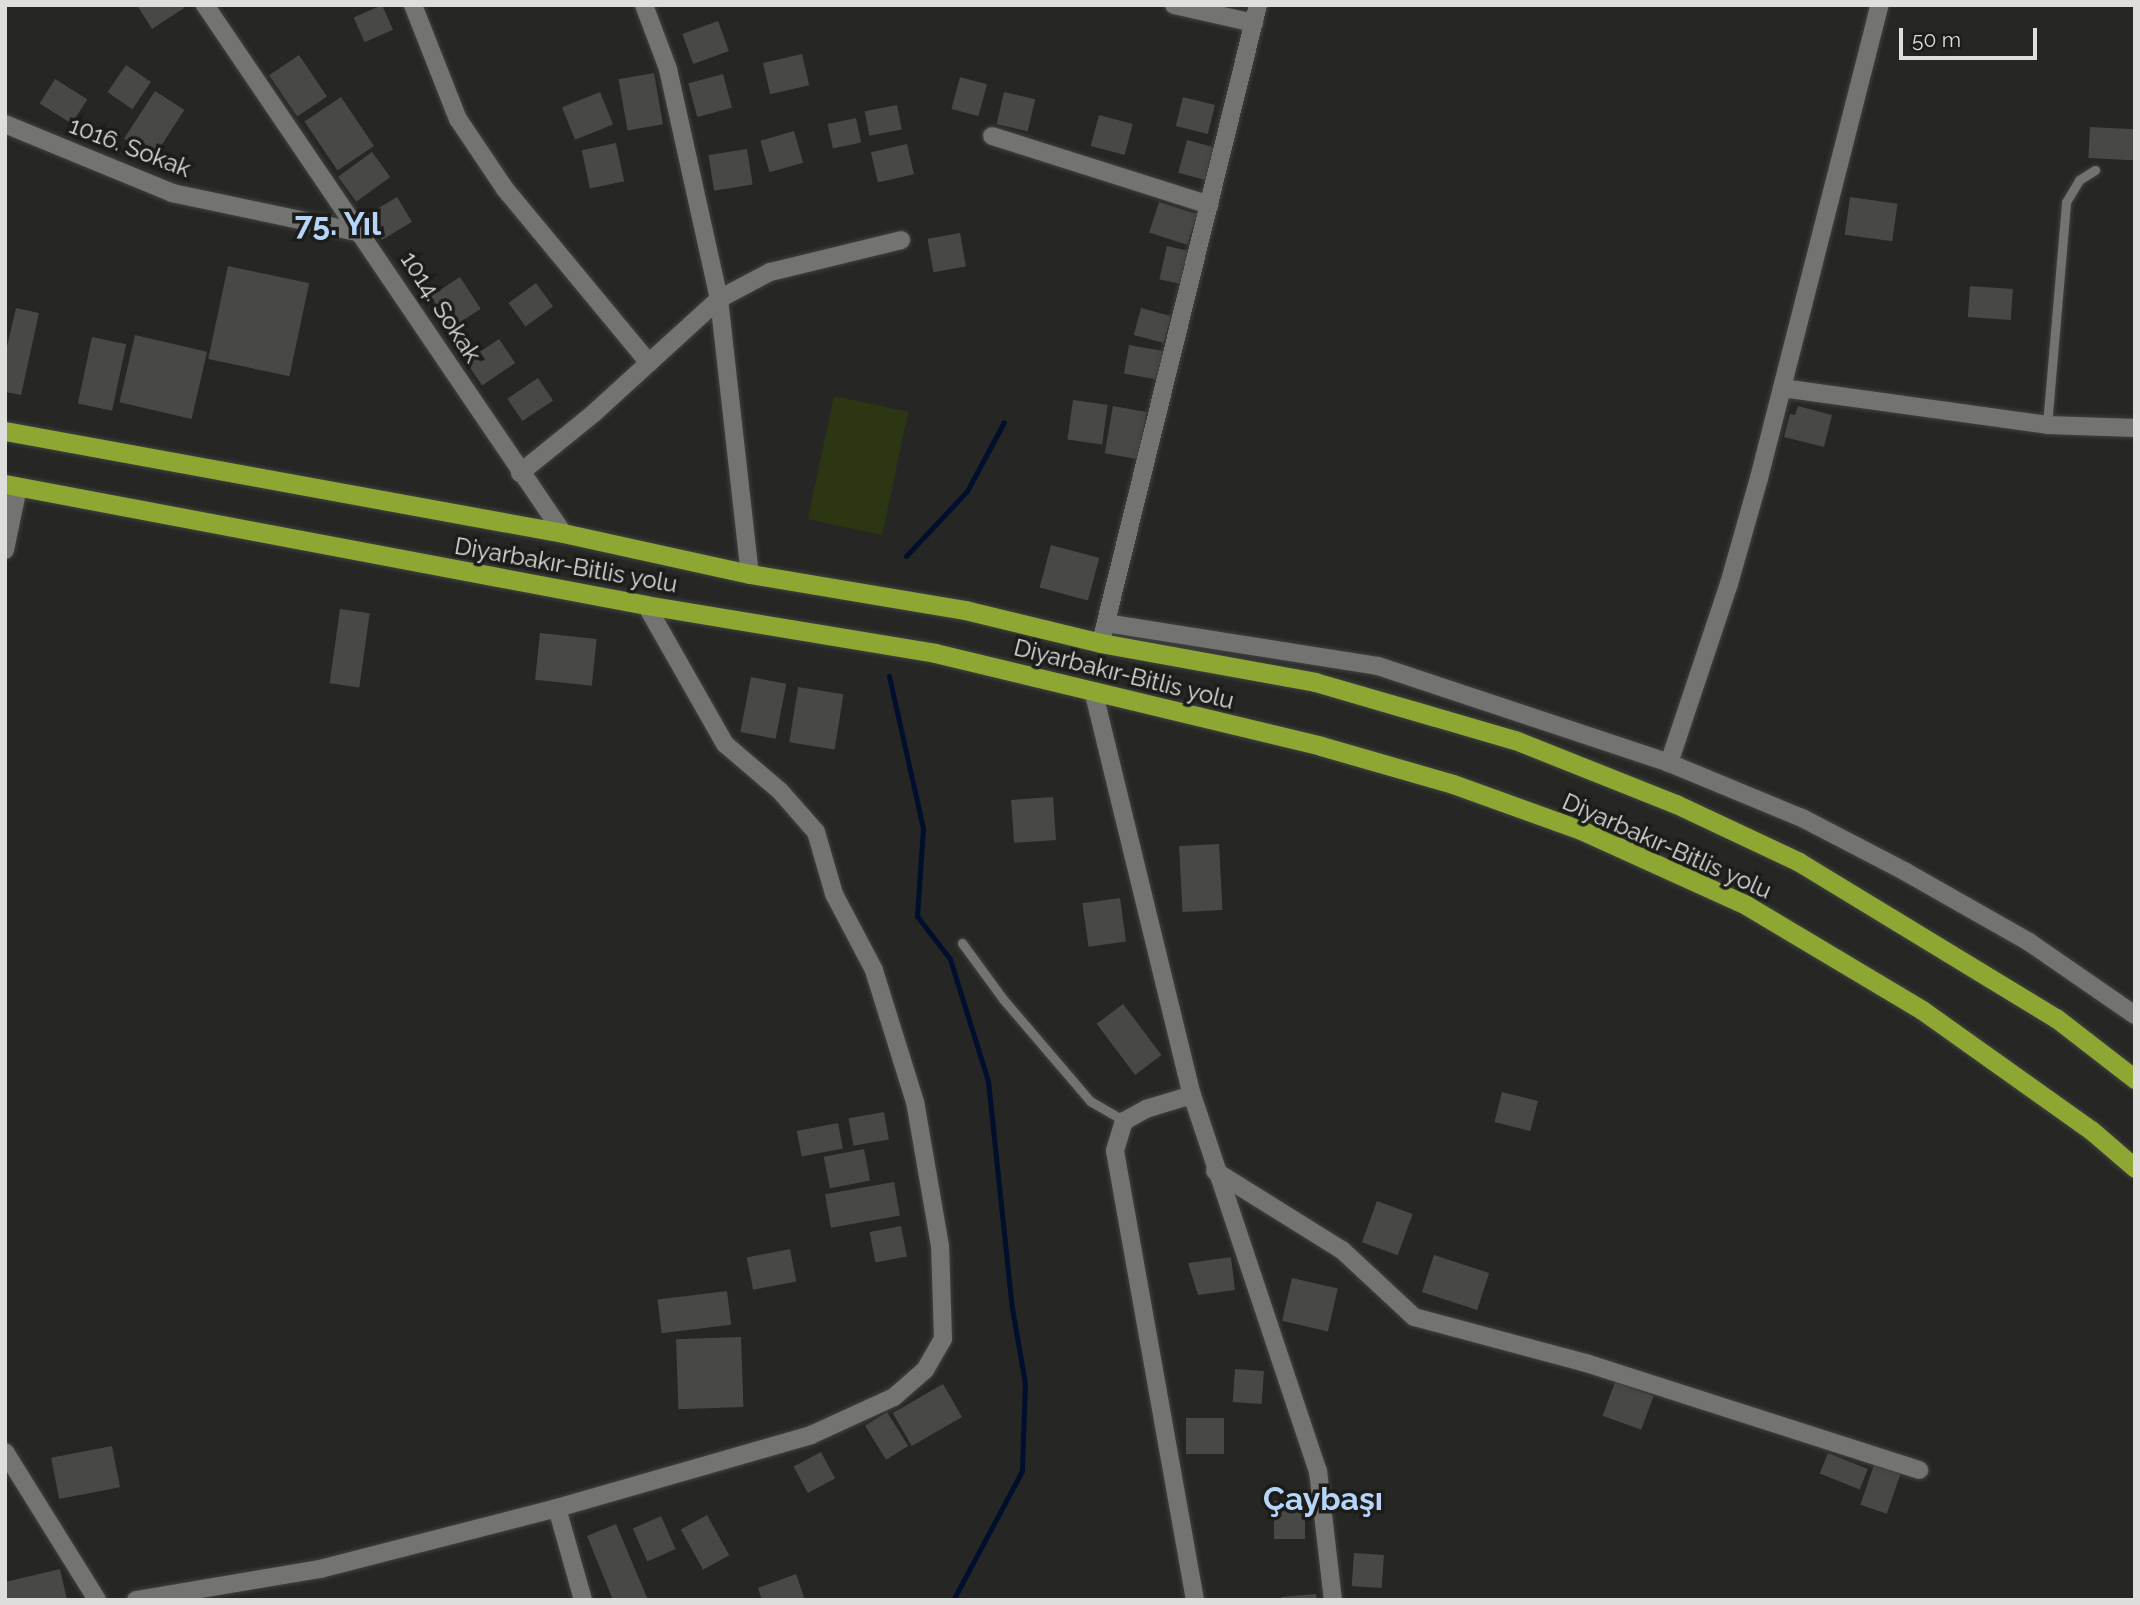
<!DOCTYPE html>
<html>
<head>
<meta charset="utf-8">
<style>
	body { margin:0 }
	#map { position:relative; width:2140px; height:1605px; overflow:hidden; background:#262624; font-family:Raleway,sans-serif }
	div>[style] { position:absolute }
	.green>* { inset:0; background:#2d3612; transform-origin:0 0 }
	.stream>* { height:5px; margin:-2.5px; padding:0 2.5px; transform-origin:2.5px; border-radius:2.5px; background:#000f2c }
	.building>* { inset:0; background:#484946; transform-origin:0 0 }
	.roads { filter:drop-shadow(0 0 2px #41413f) drop-shadow(0 0 2px #41413f) }
	.service>* { height:9px; margin:-4.5px; padding:0 4.5px; transform-origin:4.5px; border-radius:4.5px; background:#737471 }
	.minor>* { height:18px; margin:-9px; padding:0 9px; transform-origin:9px; border-radius:9px; background:#737471 }
	.trunk>* { height:19px; margin:-9.5px; padding:0 9.5px; transform-origin:9.5px; border-radius:9.5px; background:#8ea732 }
	span { translate:-50% -50%; white-space:nowrap; text-align:center; line-height:1.15; -webkit-text-stroke:7px #1c1d1a; paint-order:stroke }
	.street-label { font-size:24px; color:#dededc }
	.district-label { font-size:32px; color:#b6d5f9; font-weight:700 }
	.frame { position:absolute; inset:0; border:7px solid #dededc; pointer-events:none }
	.scale { position:absolute; left:1899px; top:28px; width:138px; height:32px; box-sizing:border-box; border:4px solid #dededc; border-top:0; padding-left:9px; font-size:21px; line-height:24px; white-space:nowrap; color:#dededc; -webkit-text-stroke:5px #1c1d1a; paint-order:stroke }
</style>
</head>
<body>
<div id="map">
	<div class="green">
		<i style="left:834px;top:396px;width:76px;height:126px;rotate:12deg"></i>
	</div>
	<div class="stream">
		<i style="left:906px;top:556px;width:89px;rotate:-46.8deg"></i>
		<i style="left:967px;top:491px;width:78px;rotate:-61.8deg"></i>
		<i style="left:889px;top:676px;width:156px;rotate:77.4deg"></i>
		<i style="left:923px;top:828px;width:88px;rotate:93.9deg"></i>
		<i style="left:917px;top:916px;width:54px;rotate:52.5deg"></i>
		<i style="left:950px;top:959px;width:128px;rotate:72.7deg"></i>
		<i style="left:988px;top:1081px;width:228px;rotate:84deg"></i>
		<i style="left:1012px;top:1308px;width:76px;rotate:80.2deg"></i>
		<i style="left:1025px;top:1383px;width:88px;rotate:92deg"></i>
		<i style="left:1022px;top:1471px;width:146px;rotate:118.1deg"></i>
	</div>
	<div class="building">
		<i style="clip-path:polygon(137px 5px,182px 5px,184px 8px,152px 29px)"></i>
		<i style="left:382px;top:5px;width:27px;height:31px;rotate:66deg"></i>
		<i style="left:718px;top:21px;width:32px;height:38px;rotate:70deg"></i>
		<i style="left:802px;top:54px;width:32px;height:40px;rotate:77deg"></i>
		<i style="left:299px;top:55px;width:50px;height:36px;rotate:56deg"></i>
		<i style="left:126px;top:65px;width:30px;height:33px;rotate:34deg"></i>
		<i style="left:654px;top:73px;width:52px;height:36px;rotate:80deg"></i>
		<i style="left:723px;top:74px;width:35px;height:36px;rotate:75deg"></i>
		<i style="left:960px;top:77px;width:28px;height:33px;rotate:15deg"></i>
		<i style="left:55px;top:79px;width:38px;height:29px;rotate:32deg"></i>
		<i style="left:155px;top:91px;width:35px;height:57px;rotate:33deg"></i>
		<i style="left:600px;top:92px;width:35px;height:41px;rotate:68deg"></i>
		<i style="left:1004px;top:92px;width:32px;height:33px;rotate:13deg"></i>
		<i style="left:341px;top:97px;width:59px;height:44px;rotate:56deg"></i>
		<i style="left:1183px;top:97px;width:33px;height:30px;rotate:14deg"></i>
		<i style="left:897px;top:105px;width:25px;height:33px;rotate:79deg"></i>
		<i style="left:1099px;top:115px;width:35px;height:32px;rotate:15deg"></i>
		<i style="left:856px;top:118px;width:25px;height:29px;rotate:78deg"></i>
		<i style="left:2090px;top:127px;width:45px;height:31px;rotate:3deg"></i>
		<i style="left:794px;top:131px;width:33px;height:35px;rotate:74deg"></i>
		<i style="left:1187px;top:140px;width:30px;height:34px;rotate:15deg"></i>
		<i style="left:616px;top:143px;width:39px;height:35px;rotate:78deg"></i>
		<i style="left:907px;top:144px;width:31px;height:37px;rotate:77deg"></i>
		<i style="left:747px;top:149px;width:36px;height:39px;rotate:81deg"></i>
		<i style="left:372px;top:152px;width:31px;height:42px;rotate:54deg"></i>
		<i style="left:397px;top:197px;width:29px;height:35px;rotate:59deg"></i>
		<i style="left:1850px;top:197px;width:48px;height:38px;rotate:8deg"></i>
		<i style="left:1159px;top:202px;width:40px;height:32px;rotate:18deg"></i>
		<i style="left:960px;top:233px;width:34px;height:33px;rotate:80deg"></i>
		<i style="left:1167px;top:246px;width:22px;height:34px;rotate:13deg"></i>
		<i style="left:228px;top:266px;width:83px;height:95px;rotate:12deg"></i>
		<i style="left:460px;top:277px;width:38px;height:35px;rotate:57deg"></i>
		<i style="left:536px;top:283px;width:29px;height:34px;rotate:54deg"></i>
		<i style="left:1970px;top:286px;width:43px;height:31px;rotate:4deg"></i>
		<i style="clip-path:polygon(16px 308px,39px 313px,21px 395px,5px 392px,5px 355px)"></i>
		<i style="left:1141px;top:308px;width:31px;height:28px;rotate:15deg"></i>
		<i style="left:135px;top:335px;width:74px;height:69px;rotate:13deg"></i>
		<i style="left:92px;top:337px;width:35px;height:68px;rotate:12deg"></i>
		<i style="left:499px;top:339px;width:29px;height:40px;rotate:56deg"></i>
		<i style="left:1129px;top:345px;width:35px;height:29px;rotate:10deg"></i>
		<i style="left:538px;top:378px;width:27px;height:37px;rotate:56deg"></i>
		<i style="left:1073px;top:400px;width:35px;height:40px;rotate:8deg"></i>
		<i style="left:1113px;top:406px;width:34px;height:48px;rotate:10deg"></i>
		<i style="clip-path:polygon(1798px 406px,1832px 415px,1824px 447px,1784px 437px,1790px 414px,1795px 415px)"></i>
		<i style="left:1051px;top:545px;width:50px;height:44px;rotate:15deg"></i>
		<i style="left:340px;top:609px;width:30px;height:75px;rotate:8deg"></i>
		<i style="left:540px;top:633px;width:57px;height:47px;rotate:6deg"></i>
		<i style="left:751px;top:677px;width:36px;height:56px;rotate:11deg"></i>
		<i style="left:798px;top:687px;width:46px;height:56px;rotate:9deg"></i>
		<i style="left:1053px;top:797px;width:43px;height:42px;rotate:86deg"></i>
		<i style="left:1219px;top:844px;width:66px;height:40px;rotate:87deg"></i>
		<i style="left:1120px;top:898px;width:44px;height:38px;rotate:82deg"></i>
		<i style="left:1123px;top:1004px;width:64px;height:33px;rotate:53deg"></i>
		<i style="left:1502px;top:1092px;width:37px;height:31px;rotate:14deg"></i>
		<i style="left:884px;top:1112px;width:28px;height:36px;rotate:80deg"></i>
		<i style="left:838px;top:1123px;width:26px;height:42px;rotate:79deg"></i>
		<i style="left:864px;top:1149px;width:32px;height:41px;rotate:79deg"></i>
		<i style="left:894px;top:1182px;width:34px;height:70px;rotate:80deg"></i>
		<i style="left:1377px;top:1201px;width:38px;height:44px;rotate:20deg"></i>
		<i style="left:901px;top:1226px;width:31px;height:32px;rotate:79deg"></i>
		<i style="left:790px;top:1249px;width:33px;height:44px;rotate:79deg"></i>
		<i style="left:1434px;top:1255px;width:58px;height:39px;rotate:18deg"></i>
		<i style="clip-path:polygon(1231px 1257px,1235px 1290px,1198px 1295px,1188px 1263px)"></i>
		<i style="left:1292px;top:1278px;width:47px;height:44px;rotate:13deg"></i>
		<i style="left:727px;top:1291px;width:34px;height:70px;rotate:83deg"></i>
		<i style="left:741px;top:1337px;width:70px;height:65px;rotate:88deg"></i>
		<i style="left:1235px;top:1369px;width:29px;height:33px;rotate:4deg"></i>
		<i style="left:1615px;top:1382px;width:41px;height:36px;rotate:20deg"></i>
		<i style="left:943px;top:1384px;width:38px;height:58px;rotate:60deg"></i>
		<i style="left:887px;top:1412px;width:40px;height:26px;rotate:58deg"></i>
		<i style="left:1186px;top:1418px;width:38px;height:36px"></i>
		<i style="left:112px;top:1446px;width:42px;height:62px;rotate:79deg"></i>
		<i style="left:821px;top:1452px;width:30px;height:31px;rotate:62deg"></i>
		<i style="left:1828px;top:1453px;width:43px;height:22px;rotate:22deg"></i>
		<i style="left:1874px;top:1465px;width:28px;height:42px;rotate:19deg"></i>
		<i style="left:1274px;top:1501px;width:31px;height:38px"></i>
		<i style="left:707px;top:1515px;width:46px;height:30px;rotate:61deg"></i>
		<i style="left:661px;top:1516px;width:36px;height:31px;rotate:66deg"></i>
		<i style="clip-path:polygon(616px 1524px,648px 1600px,613px 1600px,587px 1536px)"></i>
		<i style="left:1354px;top:1553px;width:30px;height:33px;rotate:4deg"></i>
		<i style="clip-path:polygon(60px 1569px,67px 1600px,5px 1600px,5px 1582px)"></i>
		<i style="clip-path:polygon(796px 1574px,805px 1600px,762px 1600px,758px 1588px)"></i>
		<i style="clip-path:polygon(1316px 1594px,1317px 1600px,1282px 1600px,1281px 1597px)"></i>
	</div>
	<div class="roads">
		<div class="service">
			<i style="left:2047px;top:425px;width:224px;rotate:-85.1deg"></i>
			<i style="left:2066px;top:202px;width:26px;rotate:-59deg"></i>
			<i style="left:2079px;top:180px;width:19px;rotate:-32deg"></i>
			<i style="left:962px;top:943px;width:69px;rotate:53.8deg"></i>
			<i style="left:1003px;top:999px;width:134px;rotate:49.5deg"></i>
			<i style="left:1090px;top:1101px;width:39px;rotate:30deg"></i>
		</div>
		<div class="minor">
			<i style="left:205px;top:5px;width:638px;rotate:55.86deg"></i>
			<i style="left:413px;top:5px;width:123px;rotate:68.5deg"></i>
			<i style="left:458px;top:119px;width:84px;rotate:56.1deg"></i>
			<i style="left:505px;top:189px;width:226px;rotate:50.4deg"></i>
			<i style="left:644px;top:5px;width:68px;rotate:69.4deg"></i>
			<i style="left:668px;top:69px;width:236px;rotate:77.5deg"></i>
			<i style="left:719px;top:299px;width:277px;rotate:83.6deg"></i>
			<i style="left:1174px;top:5px;width:82px;rotate:12.7deg"></i>
			<i style="left:5px;top:124px;width:181px;rotate:22.4deg"></i>
			<i style="left:172px;top:193px;width:194px;rotate:11.9deg"></i>
			<i style="left:992px;top:136px;width:228px;rotate:17.6deg"></i>
			<i style="left:1782px;top:388px;width:268px;rotate:7.9deg"></i>
			<i style="left:2047px;top:425px;width:88px;rotate:2deg"></i>
			<i style="left:520px;top:473px;width:95px;rotate:-39deg"></i>
			<i style="left:594px;top:413px;width:169px;rotate:-42.4deg"></i>
			<i style="left:719px;top:299px;width:58px;rotate:-27.9deg"></i>
			<i style="left:770px;top:272px;width:135px;rotate:-13.7deg"></i>
			<i style="left:5px;top:550px;width:64px;rotate:-78.3deg"></i>
			<i style="left:1106px;top:623px;width:275px;rotate:9deg"></i>
			<i style="left:1378px;top:666px;width:307px;rotate:18.4deg"></i>
			<i style="left:1669px;top:763px;width:144px;rotate:22.5deg"></i>
			<i style="left:1802px;top:818px;width:117px;rotate:27.4deg"></i>
			<i style="left:1906px;top:872px;width:142px;rotate:29.6deg"></i>
			<i style="left:2029px;top:942px;width:129px;rotate:34.6deg"></i>
			<i style="left:1103px;top:634px;width:648px;rotate:-76.16deg"></i>
			<i style="left:1094px;top:694px;width:413px;rotate:76.3deg"></i>
			<i style="left:1192px;top:1095px;width:397px;rotate:71.5deg"></i>
			<i style="left:1318px;top:1471px;width:130px;rotate:83.4deg"></i>
			<i style="left:1669px;top:763px;width:189px;rotate:-71.5deg"></i>
			<i style="left:1729px;top:584px;width:110px;rotate:-74.2deg"></i>
			<i style="left:1759px;top:478px;width:488px;rotate:-75.7deg"></i>
			<i style="left:1192px;top:1095px;width:48px;rotate:163.1deg"></i>
			<i style="left:1146px;top:1109px;width:25px;rotate:151deg"></i>
			<i style="left:1124px;top:1121px;width:31px;rotate:107deg"></i>
			<i style="left:1115px;top:1151px;width:456px;rotate:79.9deg"></i>
			<i style="left:1215px;top:1171px;width:150px;rotate:31.9deg"></i>
			<i style="left:1342px;top:1250px;width:98px;rotate:42.9deg"></i>
			<i style="left:1414px;top:1317px;width:178px;rotate:15deg"></i>
			<i style="left:1586px;top:1363px;width:350px;rotate:17.8deg"></i>
			<i style="left:5px;top:1452px;width:174px;rotate:58.1deg"></i>
			<i style="left:557px;top:1508px;width:96px;rotate:74.2deg"></i>
			<i style="left:136px;top:1600px;width:187px;rotate:-9.6deg"></i>
			<i style="left:320px;top:1569px;width:245px;rotate:-14.4deg"></i>
			<i style="left:557px;top:1508px;width:264px;rotate:-16deg"></i>
			<i style="left:811px;top:1435px;width:91px;rotate:-24.6deg"></i>
			<i style="left:894px;top:1397px;width:41px;rotate:-41.1deg"></i>
			<i style="left:925px;top:1370px;width:36px;rotate:-60deg"></i>
			<i style="left:943px;top:1339px;width:93px;rotate:-91.8deg"></i>
			<i style="left:940px;top:1246px;width:146px;rotate:-99.8deg"></i>
			<i style="left:915px;top:1102px;width:138px;rotate:-107.3deg"></i>
			<i style="left:874px;top:970px;width:86px;rotate:-117.8deg"></i>
			<i style="left:834px;top:894px;width:65px;rotate:-106.2deg"></i>
			<i style="left:816px;top:832px;width:55px;rotate:-131.3deg"></i>
			<i style="left:780px;top:791px;width:72px;rotate:-139.5deg"></i>
			<i style="left:725px;top:744px;width:160px;rotate:-119.6deg"></i>
		</div>
		<div class="trunk">
			<i style="left:5px;top:431px;width:567px;rotate:10.36deg"></i>
			<i style="left:563px;top:533px;width:191px;rotate:12.4deg"></i>
			<i style="left:750px;top:574px;width:218px;rotate:9.5deg"></i>
			<i style="left:965px;top:610px;width:140px;rotate:13.6deg"></i>
			<i style="left:1101px;top:643px;width:218px;rotate:10.3deg"></i>
			<i style="left:1315px;top:682px;width:208px;rotate:16.2deg"></i>
			<i style="left:1515px;top:740px;width:173px;rotate:21.7deg"></i>
			<i style="left:1676px;top:804px;width:136px;rotate:25.2deg"></i>
			<i style="left:1799px;top:862px;width:301px;rotate:31.3deg"></i>
			<i style="left:2056px;top:1018px;width:100px;rotate:37.7deg"></i>
			<i style="left:5px;top:484px;width:652px;rotate:10.69deg"></i>
			<i style="left:646px;top:605px;width:293px;rotate:9.4deg"></i>
			<i style="left:935px;top:653px;width:397px;rotate:13.5deg"></i>
			<i style="left:1321px;top:746px;width:137px;rotate:16.1deg"></i>
			<i style="left:1453px;top:784px;width:136px;rotate:19.8deg"></i>
			<i style="left:1581px;top:830px;width:181px;rotate:24.4deg"></i>
			<i style="left:1746px;top:905px;width:205px;rotate:30.8deg"></i>
			<i style="left:1922px;top:1010px;width:207px;rotate:35.4deg"></i>
			<i style="left:2091px;top:1130px;width:58px;rotate:40.8deg"></i>
		</div>
	</div>
	<div class="street-label">
		<span style="left:130px;top:147px;rotate:21deg">1016. Sokak</span>
		<span style="left:441px;top:307px;rotate:57deg">1014. Sokak</span>
		<span style="left:566px;top:565px;rotate:10deg">Diyarbakır-Bitlis yolu</span>
		<span style="left:1124px;top:674px;rotate:14deg">Diyarbakır-Bitlis yolu</span>
		<span style="left:1667px;top:846px;rotate:24deg">Diyarbakır-Bitlis yolu</span>
	</div>
	<div class="district-label">
		<span style="left:338px;top:224px">75. Yıl</span>
		<span style="left:1323px;top:1499px">Çaybaşı</span>
	</div>
	<div class="frame"></div>
	<div class="scale">50 m</div>
</div>
</body>
</html>
